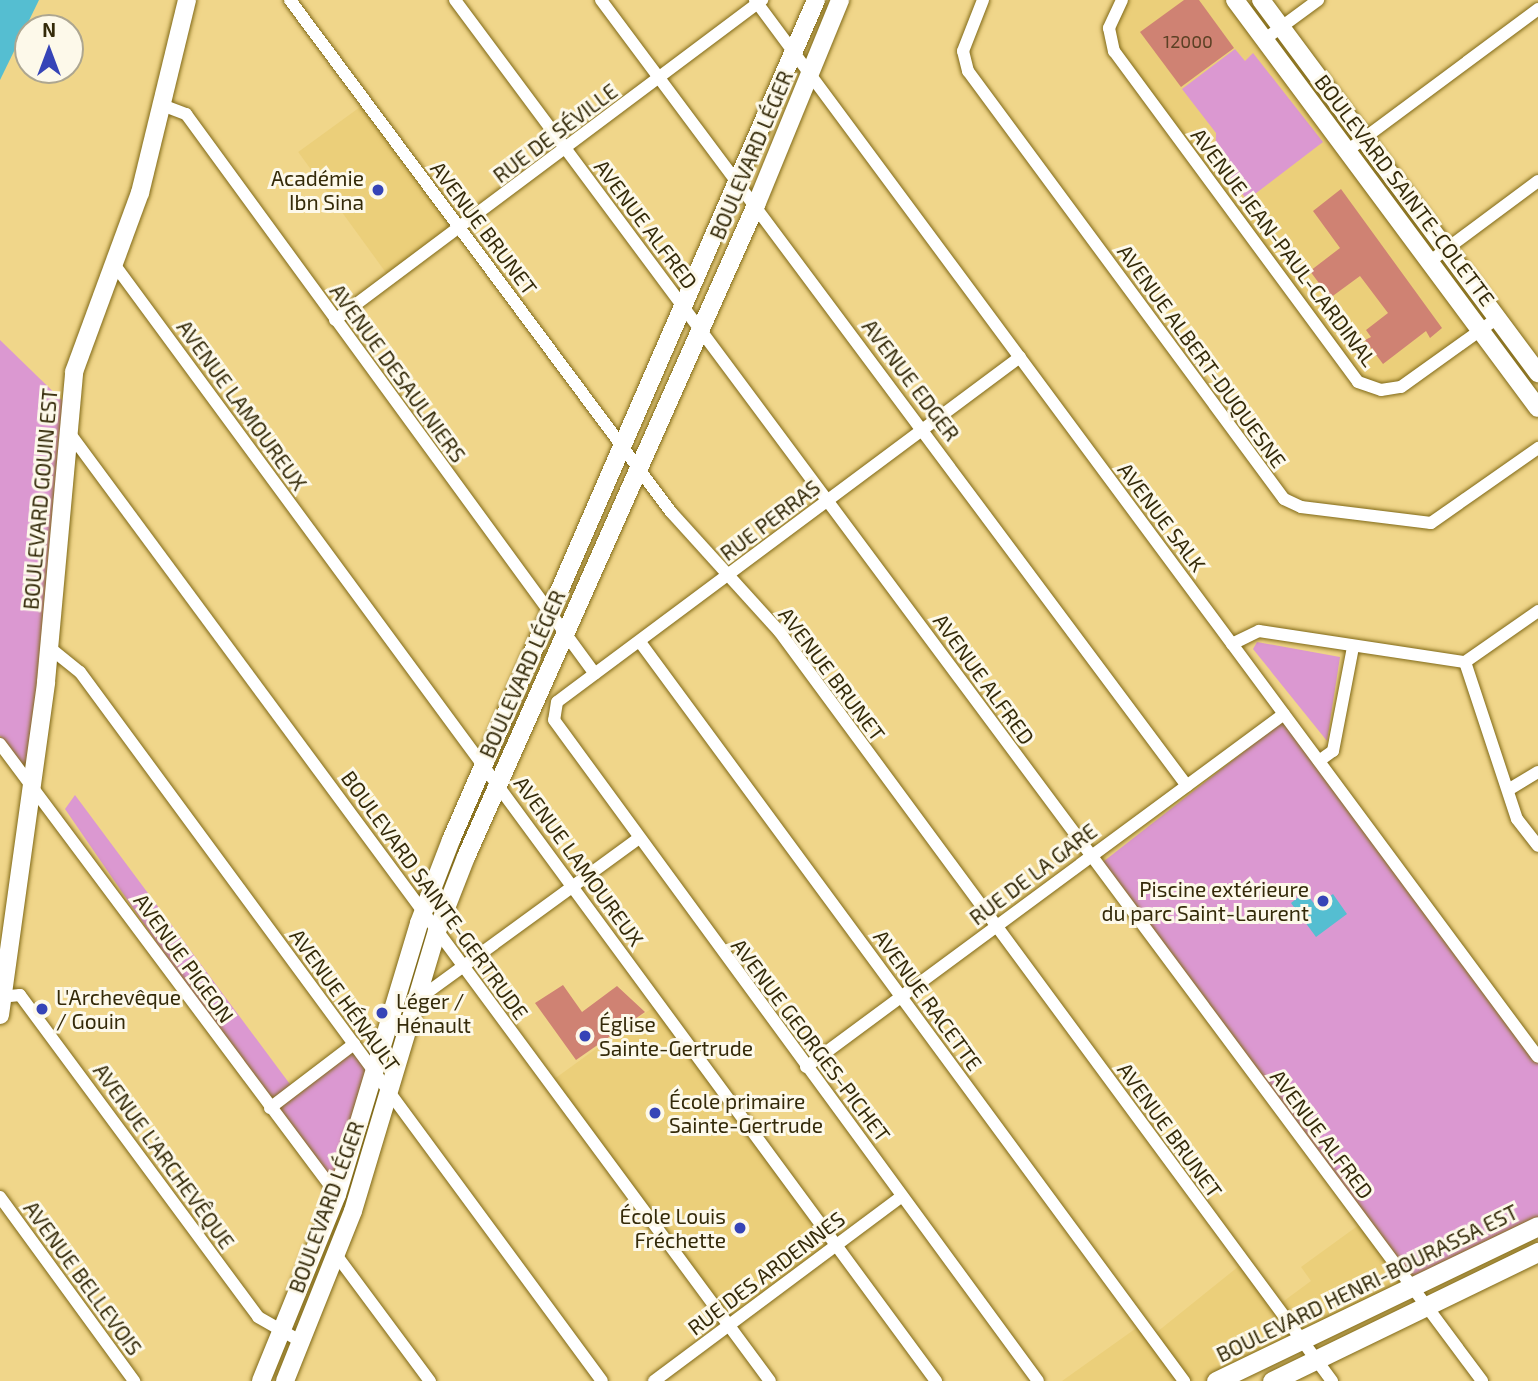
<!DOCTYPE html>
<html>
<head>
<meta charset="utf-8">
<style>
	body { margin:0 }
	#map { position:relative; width:1538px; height:1381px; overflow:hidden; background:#f0d68a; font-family:"Exo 2",sans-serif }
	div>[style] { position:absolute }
	.built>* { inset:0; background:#ebcf7a; transform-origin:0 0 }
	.green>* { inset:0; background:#db98d1 }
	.water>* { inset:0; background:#55bed1 }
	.building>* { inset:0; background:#cf8273 }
	.roads { filter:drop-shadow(0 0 2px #806917) drop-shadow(0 0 2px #806917) }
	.street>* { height:12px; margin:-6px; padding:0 6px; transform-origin:6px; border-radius:6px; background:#fff }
	.secondary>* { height:18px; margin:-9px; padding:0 9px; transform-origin:9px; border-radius:9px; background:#fff }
	.primary>* { height:19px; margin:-9.5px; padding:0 9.5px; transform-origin:9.5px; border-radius:9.5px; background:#fff }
	.dots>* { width:19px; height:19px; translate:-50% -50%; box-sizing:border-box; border:4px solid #fdf9ea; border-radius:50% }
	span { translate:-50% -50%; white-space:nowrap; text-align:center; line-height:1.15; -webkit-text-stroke:6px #fdf9ea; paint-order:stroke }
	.number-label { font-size:18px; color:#5b4024 }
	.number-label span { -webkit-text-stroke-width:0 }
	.street-label { font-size:21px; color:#342a09 }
	.poi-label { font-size:21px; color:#342a09 }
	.right { translate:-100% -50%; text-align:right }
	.left { translate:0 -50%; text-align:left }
	.north { position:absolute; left:14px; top:14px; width:70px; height:70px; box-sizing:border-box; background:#fdf9ea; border:2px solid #ada690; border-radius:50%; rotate:0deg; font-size:19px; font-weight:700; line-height:28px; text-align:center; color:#342a09 }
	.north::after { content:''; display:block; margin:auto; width:24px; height:32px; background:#3644b7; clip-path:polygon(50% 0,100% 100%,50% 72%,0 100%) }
</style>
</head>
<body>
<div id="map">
	<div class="built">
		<i style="clip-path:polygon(1128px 0,1235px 0,1480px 330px,1385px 397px,1355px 379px,1108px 35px)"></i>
		<i style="left:367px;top:102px;width:156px;height:85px;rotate:54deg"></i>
		<i style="left:659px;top:1003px;width:300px;height:135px;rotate:54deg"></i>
		<i style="clip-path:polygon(1363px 1222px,1411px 1287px,1217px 1381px,1062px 1381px,1142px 1324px,1152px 1336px,1244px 1262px,1277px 1306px,1311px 1281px,1301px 1267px)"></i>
	</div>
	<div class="green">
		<i style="clip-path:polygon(1235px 49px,1245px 61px,1253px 53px,1323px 142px,1247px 200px,1215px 158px,1216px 133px,1182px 89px)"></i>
		<i style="clip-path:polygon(0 340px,70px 408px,38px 788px,0 736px)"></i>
		<i style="clip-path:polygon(1257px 642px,1340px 657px,1327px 741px,1253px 649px)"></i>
		<i style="clip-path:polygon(1287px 718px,1538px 1062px,1538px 1229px,1415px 1287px,1099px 865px)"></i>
		<i style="clip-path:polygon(75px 795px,298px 1095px,354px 1044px,374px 1073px,337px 1195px,270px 1108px,65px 809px)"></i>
	</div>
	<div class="water">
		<i style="clip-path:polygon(0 0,39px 0,0 80px)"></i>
		<i style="clip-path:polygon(1305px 892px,1316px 906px,1333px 894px,1347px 914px,1316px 937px,1291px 903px)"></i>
	</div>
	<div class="building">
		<i style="clip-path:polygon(1184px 0,1199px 0,1234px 48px,1181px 87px,1140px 32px)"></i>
		<i style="clip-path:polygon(1341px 189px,1442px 328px,1430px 338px,1426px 331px,1383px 364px,1365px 340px,1371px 337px,1366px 330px,1388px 313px,1360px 276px,1330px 298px,1310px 271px,1340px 248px,1313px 211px)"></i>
		<i style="clip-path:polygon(563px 985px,582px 1012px,617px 986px,645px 1012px,576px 1060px,535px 1003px)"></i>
	</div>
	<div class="roads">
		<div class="street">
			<i style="left:290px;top:0;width:638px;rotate:53.35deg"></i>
			<i style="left:671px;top:512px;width:161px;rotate:47.8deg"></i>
			<i style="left:779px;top:631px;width:932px;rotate:53.6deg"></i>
			<i style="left:455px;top:0;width:1721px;rotate:53.36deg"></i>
			<i style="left:601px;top:0;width:980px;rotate:53.29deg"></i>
			<i style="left:755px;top:0;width:1315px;rotate:53.47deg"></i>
			<i style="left:983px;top:0;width:55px;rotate:111.4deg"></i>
			<i style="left:963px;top:51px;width:21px;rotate:76deg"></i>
			<i style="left:968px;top:71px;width:532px;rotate:53.56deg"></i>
			<i style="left:1284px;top:499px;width:19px;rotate:25deg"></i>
			<i style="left:1301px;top:507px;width:131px;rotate:7deg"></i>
			<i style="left:1431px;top:523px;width:131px;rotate:-35deg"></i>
			<i style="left:1122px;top:0;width:31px;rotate:115deg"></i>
			<i style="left:1109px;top:28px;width:24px;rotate:78deg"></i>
			<i style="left:1114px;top:51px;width:411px;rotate:53.6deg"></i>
			<i style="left:1358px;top:382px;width:24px;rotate:19deg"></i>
			<i style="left:1381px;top:390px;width:20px;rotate:-9deg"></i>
			<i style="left:1401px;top:387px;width:117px;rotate:-35.6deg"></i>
			<i style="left:1265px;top:39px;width:66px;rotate:-36.3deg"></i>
			<i style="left:162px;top:105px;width:26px;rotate:21deg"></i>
			<i style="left:186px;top:114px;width:693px;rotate:53.86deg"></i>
			<i style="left:1347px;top:151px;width:238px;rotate:-36.6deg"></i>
			<i style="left:1429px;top:262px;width:136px;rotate:-36.6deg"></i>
			<i style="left:114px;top:264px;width:1387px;rotate:53.65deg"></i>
			<i style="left:335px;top:320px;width:534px;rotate:-36.85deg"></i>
			<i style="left:1020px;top:357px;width:577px;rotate:143.31deg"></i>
			<i style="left:557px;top:702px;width:18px;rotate:99deg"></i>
			<i style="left:554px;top:720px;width:819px;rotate:53.79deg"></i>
			<i style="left:68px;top:431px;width:1181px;rotate:53.54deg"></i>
			<i style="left:640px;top:642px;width:918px;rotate:53.64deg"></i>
			<i style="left:1232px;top:644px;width:30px;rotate:-26deg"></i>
			<i style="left:1259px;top:631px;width:208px;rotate:8.6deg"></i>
			<i style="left:1465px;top:662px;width:89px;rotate:-34.9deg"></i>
			<i style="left:50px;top:648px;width:38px;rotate:39deg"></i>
			<i style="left:80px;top:672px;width:880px;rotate:53.64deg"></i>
			<i style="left:1465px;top:662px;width:165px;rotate:71.7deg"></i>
			<i style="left:1517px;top:819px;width:34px;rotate:52deg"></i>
			<i style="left:0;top:744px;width:563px;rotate:53.23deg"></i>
			<i style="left:1319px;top:761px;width:17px;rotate:-36deg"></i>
			<i style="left:1333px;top:751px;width:106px;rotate:-79.1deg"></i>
			<i style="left:1508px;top:790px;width:35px;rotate:-31deg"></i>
			<i style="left:0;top:997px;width:20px;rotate:-6deg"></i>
			<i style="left:20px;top:995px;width:400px;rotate:53.5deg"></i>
			<i style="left:258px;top:1317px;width:48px;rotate:29.7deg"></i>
			<i style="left:417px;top:1000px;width:273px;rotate:-36.1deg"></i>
			<i style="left:806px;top:1067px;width:594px;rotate:-36.45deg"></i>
			<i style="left:270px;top:1108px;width:106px;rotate:-37.3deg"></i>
			<i style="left:0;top:1197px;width:228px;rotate:53.9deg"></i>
			<i style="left:337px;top:1256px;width:156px;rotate:53.4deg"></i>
			<i style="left:654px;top:1381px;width:309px;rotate:-36.7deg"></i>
		</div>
		<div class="secondary">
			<i style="left:1235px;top:0;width:508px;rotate:53.4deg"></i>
			<i style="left:1261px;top:0;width:465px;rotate:53.4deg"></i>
			<i style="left:0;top:1015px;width:336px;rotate:-82.1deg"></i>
			<i style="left:46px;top:682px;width:311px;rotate:-84.8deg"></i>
			<i style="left:74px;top:372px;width:191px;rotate:-69.8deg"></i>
			<i style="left:140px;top:193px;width:199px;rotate:-76.3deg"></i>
			<i style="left:261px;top:1381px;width:201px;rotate:-67.8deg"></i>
			<i style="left:337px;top:1195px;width:284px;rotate:-73.2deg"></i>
			<i style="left:419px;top:923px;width:89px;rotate:-68.9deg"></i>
			<i style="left:451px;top:840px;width:916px;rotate:-66.51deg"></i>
			<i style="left:285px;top:1381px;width:183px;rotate:-68.2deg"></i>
			<i style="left:353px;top:1211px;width:292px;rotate:-73.3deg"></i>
			<i style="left:437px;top:931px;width:79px;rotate:-68.6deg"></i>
			<i style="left:466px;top:857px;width:714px;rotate:-66.02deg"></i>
			<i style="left:756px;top:205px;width:222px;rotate:-67.7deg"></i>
		</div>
		<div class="primary">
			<i style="left:1216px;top:1381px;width:357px;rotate:-25.7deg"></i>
			<i style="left:1272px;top:1381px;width:296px;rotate:-25.9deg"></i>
		</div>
	</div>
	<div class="dots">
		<i style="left:378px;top:190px;background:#3644b7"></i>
		<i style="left:1323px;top:901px;background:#3644b7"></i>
		<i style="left:42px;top:1009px;background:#3644b7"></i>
		<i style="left:382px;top:1013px;background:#3644b7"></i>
		<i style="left:585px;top:1036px;background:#3644b7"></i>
		<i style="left:655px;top:1113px;background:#3644b7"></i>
		<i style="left:740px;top:1228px;background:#3644b7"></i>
	</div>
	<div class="number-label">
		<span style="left:1188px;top:41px">12000</span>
	</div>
	<div class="street-label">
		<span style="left:555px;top:133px;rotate:-37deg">RUE DE SÉVILLE</span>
		<span style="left:751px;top:155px;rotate:-67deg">BOULEVARD LÉGER</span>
		<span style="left:1405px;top:190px;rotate:53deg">BOULEVARD SAINTE-COLETTE</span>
		<span style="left:646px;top:224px;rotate:53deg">AVENUE ALFRED</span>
		<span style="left:484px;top:228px;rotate:53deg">AVENUE BRUNET</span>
		<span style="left:1284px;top:247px;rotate:53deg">AVENUE JEAN-PAUL-CARDINAL</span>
		<span style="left:1202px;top:356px;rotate:54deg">AVENUE ALBERT-DUQUESNE</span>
		<span style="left:398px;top:373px;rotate:54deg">AVENUE DESAULNIERS</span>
		<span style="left:911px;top:380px;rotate:53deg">AVENUE EDGER</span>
		<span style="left:242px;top:405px;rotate:54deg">AVENUE LAMOUREUX</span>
		<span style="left:40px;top:499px;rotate:-85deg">BOULEVARD GOUIN EST</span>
		<span style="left:1162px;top:517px;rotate:53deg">AVENUE SALK</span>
		<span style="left:770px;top:520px;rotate:-37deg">RUE PERRAS</span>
		<span style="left:522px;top:674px;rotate:-66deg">BOULEVARD LÉGER</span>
		<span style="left:832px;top:674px;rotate:53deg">AVENUE BRUNET</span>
		<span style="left:984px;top:679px;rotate:54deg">AVENUE ALFRED</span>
		<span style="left:579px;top:861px;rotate:54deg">AVENUE LAMOUREUX</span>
		<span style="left:1033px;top:874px;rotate:-37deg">RUE DE LA GARE</span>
		<span style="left:435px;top:895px;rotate:54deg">BOULEVARD SAINTE-GERTRUDE</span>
		<span style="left:184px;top:958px;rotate:54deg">AVENUE PIGEON</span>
		<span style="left:345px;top:1000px;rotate:54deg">AVENUE HÉNAULT</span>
		<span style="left:928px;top:1000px;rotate:54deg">AVENUE RACETTE</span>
		<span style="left:811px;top:1040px;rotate:53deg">AVENUE GEORGES-PICHET</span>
		<span style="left:1170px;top:1130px;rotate:54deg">AVENUE BRUNET</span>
		<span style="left:1322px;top:1134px;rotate:53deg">AVENUE ALFRED</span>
		<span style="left:164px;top:1156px;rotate:54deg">AVENUE L'ARCHEVÊQUE</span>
		<span style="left:326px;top:1207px;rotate:-70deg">BOULEVARD LÉGER</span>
		<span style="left:766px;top:1273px;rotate:-37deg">RUE DES ARDENNES</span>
		<span style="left:83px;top:1278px;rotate:54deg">AVENUE BELLEVOIS</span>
		<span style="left:1367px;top:1283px;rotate:-26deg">BOULEVARD HENRI-BOURASSA EST</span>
	</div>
	<div class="poi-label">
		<span class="right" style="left:364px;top:190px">Académie<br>Ibn Sina</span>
		<span class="right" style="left:1309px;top:901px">Piscine extérieure<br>du parc Saint-Laurent</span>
		<span class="left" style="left:56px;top:1009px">L'Archevêque<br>/ Gouin</span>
		<span class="left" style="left:396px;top:1013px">Léger /<br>Hénault</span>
		<span class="left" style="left:599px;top:1036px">Église<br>Sainte-Gertrude</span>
		<span class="left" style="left:669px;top:1113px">École primaire<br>Sainte-Gertrude</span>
		<span class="right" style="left:726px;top:1228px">École Louis<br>Fréchette</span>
	</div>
	<div class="north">N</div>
</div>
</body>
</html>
